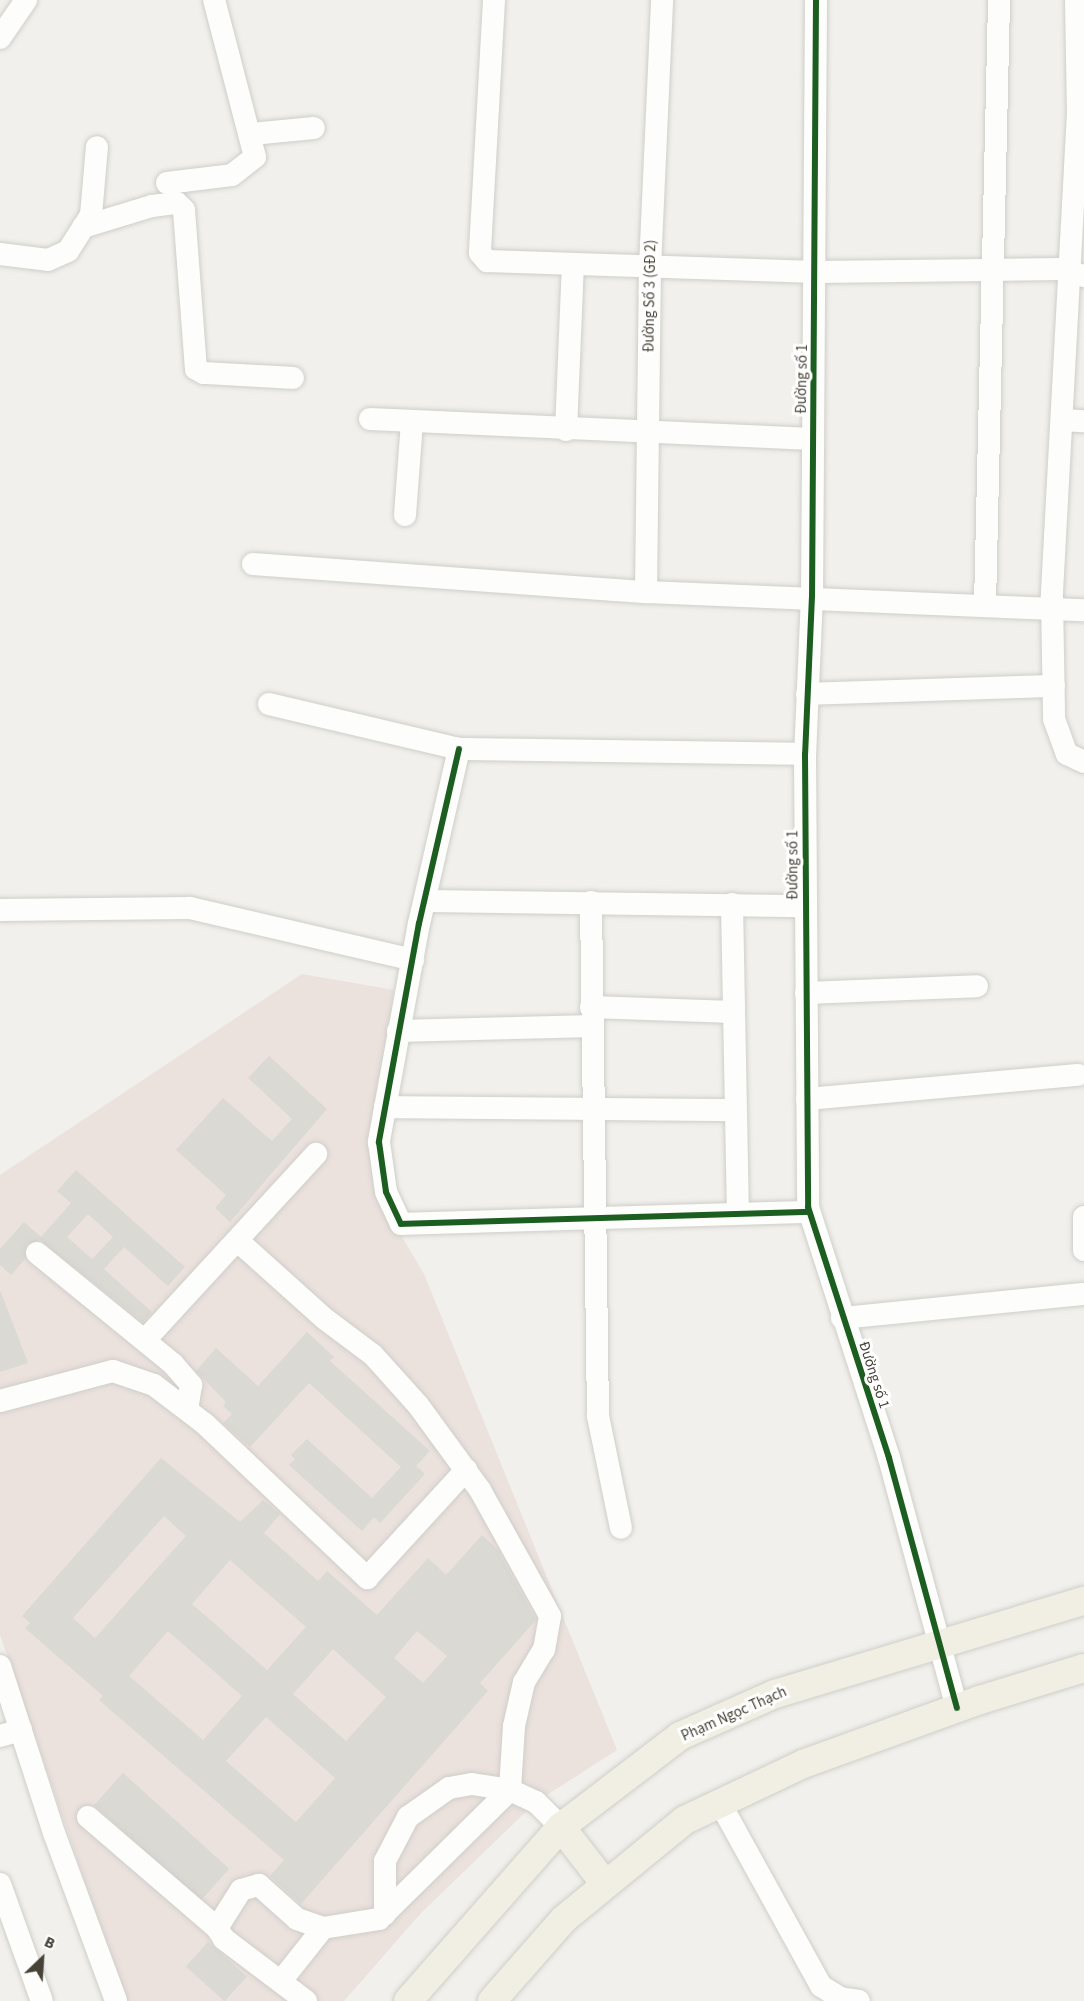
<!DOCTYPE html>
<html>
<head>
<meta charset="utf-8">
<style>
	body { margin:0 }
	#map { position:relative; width:1084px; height:2001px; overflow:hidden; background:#f1f0ec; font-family:"Source Sans 3",sans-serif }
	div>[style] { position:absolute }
	.medical>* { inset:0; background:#ebe1dd }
	.building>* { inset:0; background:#dbd9d4; transform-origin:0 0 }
	.roads { filter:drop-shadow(0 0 2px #cfcec9) drop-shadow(0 0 2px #cfcec9) }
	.minor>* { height:22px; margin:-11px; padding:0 11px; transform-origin:11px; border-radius:11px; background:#fdfdfc }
	.major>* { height:28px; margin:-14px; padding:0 14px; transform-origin:14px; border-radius:14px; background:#f1eee4 }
	.cycleway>* { height:6px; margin:-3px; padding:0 3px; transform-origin:3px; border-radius:3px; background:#1b5e20 }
	span { translate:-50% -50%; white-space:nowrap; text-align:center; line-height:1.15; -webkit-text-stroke:6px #fff; paint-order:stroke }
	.street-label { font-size:15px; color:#474237 }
	.north { position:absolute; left:12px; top:1929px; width:60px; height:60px; -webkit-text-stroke:4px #fff; paint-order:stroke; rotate:25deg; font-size:16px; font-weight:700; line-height:24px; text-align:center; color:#474237 }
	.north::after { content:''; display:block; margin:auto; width:21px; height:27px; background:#474237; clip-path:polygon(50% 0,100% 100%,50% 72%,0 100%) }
</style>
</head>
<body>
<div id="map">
	<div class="medical">
		<i style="clip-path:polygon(302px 974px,394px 990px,369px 1145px,377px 1195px,424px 1274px,617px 1750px,536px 1802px,421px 1913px,344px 2001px,126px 2001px,0 1635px,0 1175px)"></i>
	</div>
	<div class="building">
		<i style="clip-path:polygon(269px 1056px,327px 1109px,230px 1222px,215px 1208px,226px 1195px,176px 1150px,223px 1098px,272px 1141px,292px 1119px,248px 1078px)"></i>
		<i style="clip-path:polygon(evenodd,76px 1170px,185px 1267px,168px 1286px,124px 1247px,104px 1269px,152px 1312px,143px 1322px,40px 1240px,27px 1244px,25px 1259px,11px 1275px,0 1265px,0 1249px,24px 1222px,41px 1237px,71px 1203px,57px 1191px,76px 1170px,88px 1214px,113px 1237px,92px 1259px,67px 1237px,88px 1214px)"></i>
		<i style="clip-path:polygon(0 1290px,28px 1363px,0 1372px)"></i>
		<i style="clip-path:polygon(307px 1332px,334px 1357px,330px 1361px,430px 1451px,416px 1466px,425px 1474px,380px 1523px,374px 1517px,362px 1531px,289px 1465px,295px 1459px,291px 1455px,307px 1439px,372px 1498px,401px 1467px,309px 1383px,250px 1447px,223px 1423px,232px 1414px,223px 1406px,226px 1402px,196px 1371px,216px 1348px,258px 1386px)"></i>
		<i style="clip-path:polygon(evenodd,161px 1458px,240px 1522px,263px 1500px,280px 1514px,264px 1533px,318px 1581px,327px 1571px,377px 1615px,428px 1558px,446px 1575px,482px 1535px,497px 1549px,536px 1620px,480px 1683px,488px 1691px,301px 1904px,270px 1876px,284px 1860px,99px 1700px,103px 1696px,25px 1628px,30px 1623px,22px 1616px,161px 1458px,164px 1516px,186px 1536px,95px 1638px,73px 1618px,164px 1516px,161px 1458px,230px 1560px,306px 1627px,267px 1670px,192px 1604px,230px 1560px,161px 1458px,168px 1631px,242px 1696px,203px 1740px,129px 1676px,168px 1631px,161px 1458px,417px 1631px,447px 1656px,423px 1683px,394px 1658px,417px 1631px,161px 1458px,333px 1649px,386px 1697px,346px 1741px,293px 1694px,333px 1649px,161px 1458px,266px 1717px,335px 1778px,296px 1822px,226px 1761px,266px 1717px)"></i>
		<i style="left:123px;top:1773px;width:143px;height:43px;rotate:42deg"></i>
		<i style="left:208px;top:1942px;width:52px;height:33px;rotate:42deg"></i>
	</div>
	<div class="roads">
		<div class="minor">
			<i style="left:494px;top:0;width:253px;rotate:93.2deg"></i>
			<i style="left:480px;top:253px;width:11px;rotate:49deg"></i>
			<i style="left:487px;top:261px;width:329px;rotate:1.9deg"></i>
			<i style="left:816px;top:272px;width:245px;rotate:-0.7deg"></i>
			<i style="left:1061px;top:269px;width:24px;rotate:17deg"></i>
			<i style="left:816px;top:0;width:596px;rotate:90.38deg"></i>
			<i style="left:812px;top:596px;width:158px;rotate:92.5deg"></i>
			<i style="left:805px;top:754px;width:453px;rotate:89.6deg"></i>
			<i style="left:808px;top:1207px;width:264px;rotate:72.1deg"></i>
			<i style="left:889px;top:1458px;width:259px;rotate:74.8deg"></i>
			<i style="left:1076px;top:0;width:112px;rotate:89deg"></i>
			<i style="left:1078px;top:112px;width:488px;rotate:93.1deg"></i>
			<i style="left:1052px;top:599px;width:120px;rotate:89deg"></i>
			<i style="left:1054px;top:719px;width:37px;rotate:70deg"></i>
			<i style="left:1067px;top:754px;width:19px;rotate:25deg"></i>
			<i style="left:0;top:38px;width:46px;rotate:-55.6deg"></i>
			<i style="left:252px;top:134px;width:62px;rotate:-5.5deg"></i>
			<i style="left:167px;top:183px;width:65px;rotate:-7deg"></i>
			<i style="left:232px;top:175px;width:29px;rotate:-38deg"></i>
			<i style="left:255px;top:157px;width:162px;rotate:-104.6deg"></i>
			<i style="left:83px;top:227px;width:72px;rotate:-16.9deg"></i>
			<i style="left:152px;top:206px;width:25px;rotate:-7deg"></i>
			<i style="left:177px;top:203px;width:10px;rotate:45deg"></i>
			<i style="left:184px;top:210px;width:159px;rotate:85.7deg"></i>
			<i style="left:196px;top:369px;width:9px;rotate:27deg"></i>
			<i style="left:204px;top:373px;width:89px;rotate:3.2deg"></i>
			<i style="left:0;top:254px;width:48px;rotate:7.1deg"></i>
			<i style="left:48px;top:260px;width:22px;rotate:-24deg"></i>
			<i style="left:68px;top:251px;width:43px;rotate:-57.4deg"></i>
			<i style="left:91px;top:215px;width:68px;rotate:-85deg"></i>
			<i style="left:370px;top:419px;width:443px;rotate:2.6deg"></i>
			<i style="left:1062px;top:420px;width:22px;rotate:3deg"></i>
			<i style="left:566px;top:430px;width:166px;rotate:-87.6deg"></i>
			<i style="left:405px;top:515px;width:94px;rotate:-85.7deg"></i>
			<i style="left:253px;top:564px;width:394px;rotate:4.1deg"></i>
			<i style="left:646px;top:592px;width:438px;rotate:2.4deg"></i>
			<i style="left:646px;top:592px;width:325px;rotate:-89.3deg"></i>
			<i style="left:650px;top:267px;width:267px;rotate:-87.4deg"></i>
			<i style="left:985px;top:605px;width:605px;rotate:-88.67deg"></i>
			<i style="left:807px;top:694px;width:247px;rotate:-1.9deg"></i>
			<i style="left:269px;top:704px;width:195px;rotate:13.3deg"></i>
			<i style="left:459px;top:749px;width:346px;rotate:0.8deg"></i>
			<i style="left:459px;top:749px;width:179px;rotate:102.9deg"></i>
			<i style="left:419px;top:923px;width:223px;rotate:100.4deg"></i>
			<i style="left:379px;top:1142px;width:50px;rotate:82deg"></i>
			<i style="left:386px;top:1192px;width:35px;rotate:65deg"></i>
			<i style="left:401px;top:1224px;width:408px;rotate:-1.7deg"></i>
			<i style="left:427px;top:901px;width:378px;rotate:0.8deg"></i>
			<i style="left:591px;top:902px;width:514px;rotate:89.22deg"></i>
			<i style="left:598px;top:1416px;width:114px;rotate:78.4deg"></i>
			<i style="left:732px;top:904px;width:309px;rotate:88.9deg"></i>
			<i style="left:0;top:910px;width:190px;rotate:-0.6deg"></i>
			<i style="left:190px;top:908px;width:229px;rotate:13.1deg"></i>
			<i style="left:806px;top:993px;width:171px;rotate:-2.3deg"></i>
			<i style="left:591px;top:1007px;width:142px;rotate:2deg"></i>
			<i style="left:398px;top:1031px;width:194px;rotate:-1.5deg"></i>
			<i style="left:807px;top:1099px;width:272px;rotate:-5.1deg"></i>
			<i style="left:385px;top:1107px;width:348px;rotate:0.5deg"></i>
			<i style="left:1084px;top:1217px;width:33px;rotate:90deg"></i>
			<i style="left:238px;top:1241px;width:117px;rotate:41.9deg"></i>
			<i style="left:325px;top:1319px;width:60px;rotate:36.9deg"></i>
			<i style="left:373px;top:1355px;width:67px;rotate:48deg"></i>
			<i style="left:418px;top:1405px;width:105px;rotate:53.9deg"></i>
			<i style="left:480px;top:1490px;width:144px;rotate:60.9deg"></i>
			<i style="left:550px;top:1616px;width:34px;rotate:100deg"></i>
			<i style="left:544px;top:1649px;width:39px;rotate:121deg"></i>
			<i style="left:524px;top:1682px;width:45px;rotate:102.8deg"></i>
			<i style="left:514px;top:1726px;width:64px;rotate:93.6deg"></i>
			<i style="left:510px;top:1790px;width:29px;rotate:25deg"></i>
			<i style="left:536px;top:1802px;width:35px;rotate:45deg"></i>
			<i style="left:37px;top:1253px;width:176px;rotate:39.2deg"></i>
			<i style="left:173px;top:1364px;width:28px;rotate:49deg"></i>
			<i style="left:191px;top:1385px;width:25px;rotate:99deg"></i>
			<i style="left:842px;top:1318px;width:243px;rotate:-5.7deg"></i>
			<i style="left:145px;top:1340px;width:253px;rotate:-47.4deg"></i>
			<i style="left:0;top:1401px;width:117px;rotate:-14.9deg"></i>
			<i style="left:113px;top:1371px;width:43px;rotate:18.9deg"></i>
			<i style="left:154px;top:1385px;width:64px;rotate:37.4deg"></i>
			<i style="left:205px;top:1424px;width:224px;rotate:43.5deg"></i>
			<i style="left:367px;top:1578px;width:147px;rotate:-47.5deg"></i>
			<i style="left:0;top:1666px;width:176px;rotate:72.1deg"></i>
			<i style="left:54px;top:1833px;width:179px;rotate:69.7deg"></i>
			<i style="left:0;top:1736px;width:22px;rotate:-16deg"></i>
			<i style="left:720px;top:1803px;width:209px;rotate:61.1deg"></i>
			<i style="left:821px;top:1986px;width:22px;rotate:32deg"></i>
			<i style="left:840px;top:1998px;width:19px;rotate:9deg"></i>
			<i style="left:88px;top:1817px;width:170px;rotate:40.7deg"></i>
			<i style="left:0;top:1884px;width:124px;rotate:70.3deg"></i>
			<i style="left:385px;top:1914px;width:53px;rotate:-90deg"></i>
			<i style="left:385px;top:1861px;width:50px;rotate:-62.4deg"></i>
			<i style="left:408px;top:1817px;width:50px;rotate:-35.3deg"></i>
			<i style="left:449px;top:1788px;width:23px;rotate:-10deg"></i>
			<i style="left:472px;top:1784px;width:38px;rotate:9deg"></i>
			<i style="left:281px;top:1981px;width:68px;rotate:-51.6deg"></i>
			<i style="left:306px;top:2001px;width:103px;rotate:-142.9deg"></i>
			<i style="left:224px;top:1939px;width:13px;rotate:-122deg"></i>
			<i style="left:217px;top:1928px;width:45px;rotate:-57.7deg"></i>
			<i style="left:241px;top:1890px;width:19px;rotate:-16deg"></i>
			<i style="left:259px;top:1885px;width:51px;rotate:41.8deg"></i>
			<i style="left:297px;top:1919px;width:28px;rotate:19deg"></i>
			<i style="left:323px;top:1928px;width:57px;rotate:-9.1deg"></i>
			<i style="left:379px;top:1919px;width:184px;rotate:-44.6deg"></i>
		</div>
		<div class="major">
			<i style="left:561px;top:1827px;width:72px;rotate:52.3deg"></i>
			<i style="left:408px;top:2001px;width:232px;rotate:-48.7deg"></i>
			<i style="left:561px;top:1827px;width:150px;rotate:-37.4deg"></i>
			<i style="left:680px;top:1736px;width:104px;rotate:-23.9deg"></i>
			<i style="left:775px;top:1694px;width:323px;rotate:-16.8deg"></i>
			<i style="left:492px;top:2001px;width:109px;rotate:-48.7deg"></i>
			<i style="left:564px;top:1919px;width:156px;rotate:-39.3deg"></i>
			<i style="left:685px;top:1820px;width:131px;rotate:-25.4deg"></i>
			<i style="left:803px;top:1764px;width:188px;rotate:-19.9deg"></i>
			<i style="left:980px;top:1700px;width:109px;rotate:-17.1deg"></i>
		</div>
	</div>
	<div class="cycleway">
		<i style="left:816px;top:0;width:596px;rotate:90.38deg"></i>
		<i style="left:812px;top:596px;width:158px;rotate:92.5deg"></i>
		<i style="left:805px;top:754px;width:453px;rotate:89.6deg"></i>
		<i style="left:808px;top:1207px;width:264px;rotate:72.1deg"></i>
		<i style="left:889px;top:1458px;width:259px;rotate:74.8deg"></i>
		<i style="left:459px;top:749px;width:179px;rotate:102.9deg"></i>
		<i style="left:419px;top:923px;width:223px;rotate:100.4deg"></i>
		<i style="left:379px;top:1142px;width:50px;rotate:82deg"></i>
		<i style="left:386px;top:1192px;width:35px;rotate:65deg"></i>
		<i style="left:401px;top:1224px;width:408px;rotate:-1.7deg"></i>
	</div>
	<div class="street-label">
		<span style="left:650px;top:296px;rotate:-89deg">Đường Số 3 (GĐ 2)</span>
		<span style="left:802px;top:379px;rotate:-89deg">Đường số 1</span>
		<span style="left:793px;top:865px;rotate:-90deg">Đường số 1</span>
		<span style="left:874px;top:1375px;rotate:72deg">Đường số 1</span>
		<span style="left:734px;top:1714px;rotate:-24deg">Phạm Ngọc Thạch</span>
	</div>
	<div class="north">B</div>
</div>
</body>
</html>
